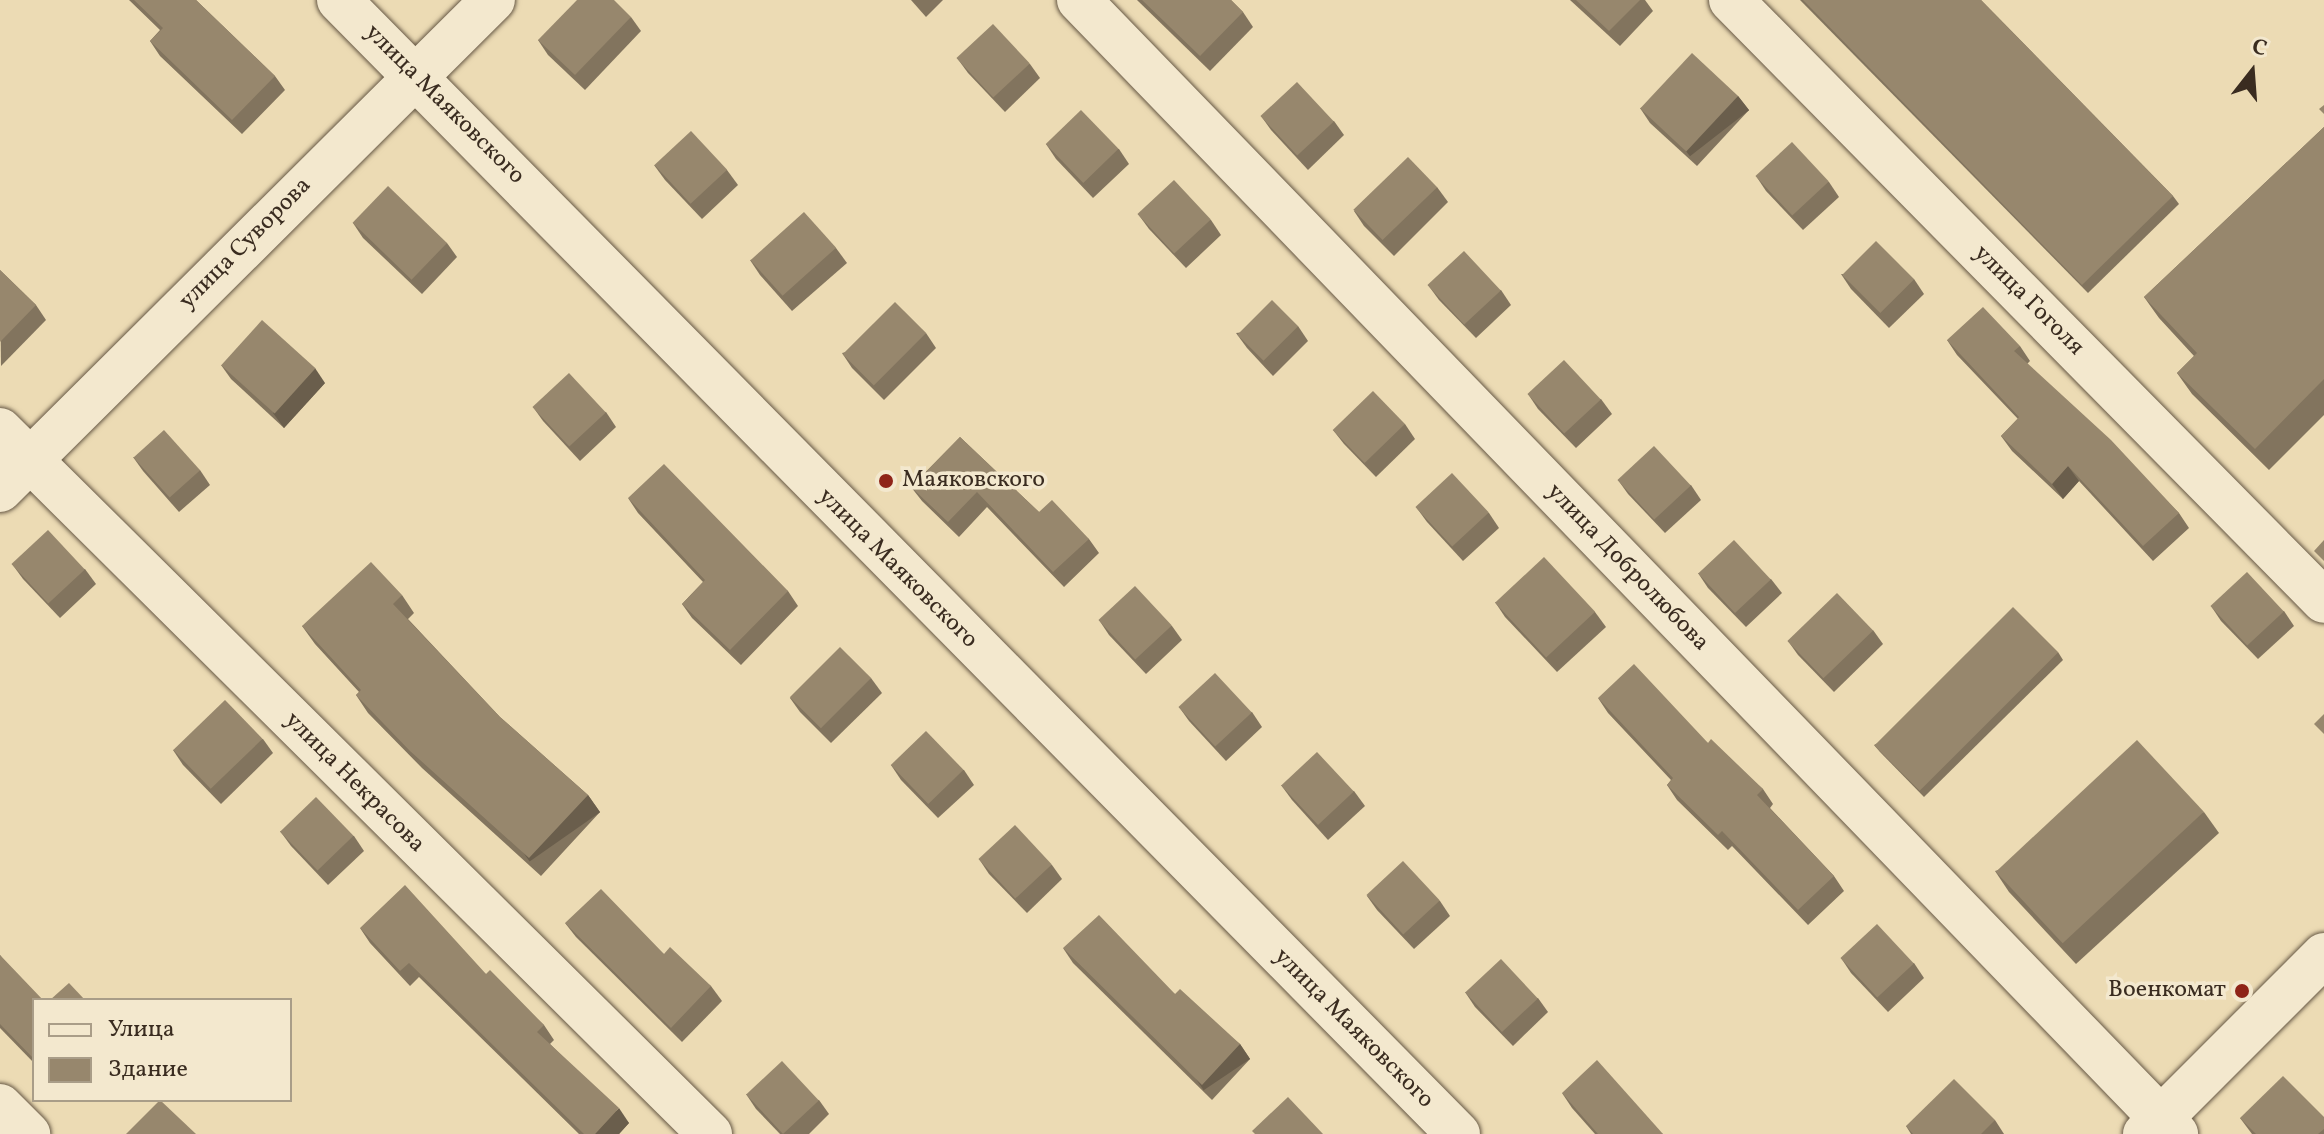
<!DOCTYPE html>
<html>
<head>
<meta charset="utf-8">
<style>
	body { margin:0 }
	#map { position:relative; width:2324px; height:1134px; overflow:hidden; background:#ecdbb4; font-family:Vollkorn,serif }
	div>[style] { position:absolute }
	.roads { filter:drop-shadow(0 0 2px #665845) drop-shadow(0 0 2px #665845) }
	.street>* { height:44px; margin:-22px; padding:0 22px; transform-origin:22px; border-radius:22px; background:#f3e8ce }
	.secondary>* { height:44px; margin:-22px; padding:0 22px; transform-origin:22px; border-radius:22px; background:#f3e8ce }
	.wall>* { inset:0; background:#82745e }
	.shaded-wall>* { inset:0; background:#6a5e4c; transform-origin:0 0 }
	.building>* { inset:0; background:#97876d; transform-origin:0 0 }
	.dots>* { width:22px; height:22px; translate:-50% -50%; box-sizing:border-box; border:4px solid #f3e8ce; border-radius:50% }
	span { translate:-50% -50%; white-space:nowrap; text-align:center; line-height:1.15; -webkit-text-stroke:7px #f3e8ce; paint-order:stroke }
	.street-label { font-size:24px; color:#3a2c20 }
	.poi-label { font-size:24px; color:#3a2c20 }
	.left { translate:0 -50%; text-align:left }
	.right { translate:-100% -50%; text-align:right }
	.legend { position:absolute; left:32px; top:998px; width:260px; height:104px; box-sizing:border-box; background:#f3e8ce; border:2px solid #a99d88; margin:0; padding:10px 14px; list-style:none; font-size:24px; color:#3a2c20 }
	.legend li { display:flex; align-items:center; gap:16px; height:40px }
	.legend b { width:40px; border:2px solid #a99d88 }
	.north { position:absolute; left:2212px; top:32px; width:80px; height:80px; -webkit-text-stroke:6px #f3e8ce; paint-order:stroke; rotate:17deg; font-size:22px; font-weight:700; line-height:32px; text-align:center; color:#3a2c20 }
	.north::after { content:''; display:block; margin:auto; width:28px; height:36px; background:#3a2c20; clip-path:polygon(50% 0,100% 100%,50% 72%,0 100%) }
</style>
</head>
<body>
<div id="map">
	<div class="roads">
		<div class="street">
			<i style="left:339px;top:0;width:1593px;rotate:45.38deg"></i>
			<i style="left:1079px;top:0;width:1578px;rotate:45.95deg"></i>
			<i style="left:1731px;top:0;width:844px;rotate:45.38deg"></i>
			<i style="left:0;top:430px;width:1000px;rotate:44.76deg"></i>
			<i style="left:0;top:490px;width:695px;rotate:-44.83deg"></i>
			<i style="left:0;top:1106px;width:40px;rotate:45deg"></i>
		</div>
		<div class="secondary">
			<i style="left:2145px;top:1134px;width:253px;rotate:-45deg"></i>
		</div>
	</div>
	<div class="wall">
		<i style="clip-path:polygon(129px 0,196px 0,275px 76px,285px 90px,242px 134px,160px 56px,150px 41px,160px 30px)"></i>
		<i style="clip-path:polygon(911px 0,943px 0,926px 17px)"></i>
		<i style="clip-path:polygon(1137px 0,1231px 0,1243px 12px,1253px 27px,1210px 71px)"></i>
		<i style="clip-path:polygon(1570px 0,1645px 0,1653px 11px,1620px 46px)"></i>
		<i style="clip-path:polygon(1800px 0,1981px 0,2173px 196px,2179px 204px,2088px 293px)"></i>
		<i style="clip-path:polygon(631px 17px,641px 31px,585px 90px,548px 55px,538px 40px)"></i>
		<i style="clip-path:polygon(957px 58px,1030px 64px,1040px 78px,1005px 112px,968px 73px)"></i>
		<i style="clip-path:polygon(1738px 96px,1749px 110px,1697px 166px,1650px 123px,1640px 108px)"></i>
		<i style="clip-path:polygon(1261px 116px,1334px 121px,1344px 135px,1308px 170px,1271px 130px)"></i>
		<i style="clip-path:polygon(2324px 127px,2324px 415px,2269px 470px,2192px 394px,2177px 373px,2194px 356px,2159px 318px,2144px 297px)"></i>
		<i style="clip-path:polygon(1046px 144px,1119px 149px,1129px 164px,1093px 198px,1056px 159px)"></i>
		<i style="clip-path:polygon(654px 165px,727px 170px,738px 185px,702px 219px,665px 180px)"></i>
		<i style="clip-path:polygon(1756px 176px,1829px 182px,1839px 197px,1803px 230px,1766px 191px)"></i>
		<i style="clip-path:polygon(1437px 187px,1448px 202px,1394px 256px,1364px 226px,1354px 211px)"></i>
		<i style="clip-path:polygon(1138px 214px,1211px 220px,1221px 235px,1186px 268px,1149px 229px)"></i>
		<i style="clip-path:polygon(353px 223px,447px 243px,457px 257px,422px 294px,363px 238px)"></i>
		<i style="clip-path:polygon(836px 248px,847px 263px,792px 311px,760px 275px,750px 260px)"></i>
		<i style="clip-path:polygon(0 270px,36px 305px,46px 320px,1px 366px)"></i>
		<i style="clip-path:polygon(1841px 274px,1914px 279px,1924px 294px,1889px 328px,1851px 289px)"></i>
		<i style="clip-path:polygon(1428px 285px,1501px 290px,1511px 305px,1476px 338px,1439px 300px)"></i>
		<i style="clip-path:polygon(1298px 326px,1308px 341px,1273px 376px,1247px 348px,1236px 333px)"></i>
		<i style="clip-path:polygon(926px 333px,936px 348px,884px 400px,852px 368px,842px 353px)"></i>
		<i style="clip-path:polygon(1947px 340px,2020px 346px,2030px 361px,2027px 364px,2179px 513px,2189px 528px,2153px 561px,2079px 481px,2063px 499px,2012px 451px,2001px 436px,2018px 419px,1957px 355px)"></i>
		<i style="clip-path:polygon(221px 365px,325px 383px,284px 428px,231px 379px)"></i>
		<i style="clip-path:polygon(1528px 394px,1601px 399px,1612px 414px,1576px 448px,1538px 409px)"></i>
		<i style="clip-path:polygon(533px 407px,606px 412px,616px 427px,580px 461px,543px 421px)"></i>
		<i style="clip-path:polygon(1405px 424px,1415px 439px,1376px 477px,1344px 444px,1333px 430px)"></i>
		<i style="clip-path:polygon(960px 437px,1039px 512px,1089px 539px,1099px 553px,1064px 587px,987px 507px,959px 537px,922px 501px,911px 487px)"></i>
		<i style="clip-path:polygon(133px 457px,200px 470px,210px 485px,179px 512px,143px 471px)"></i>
		<i style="clip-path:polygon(1618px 480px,1691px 485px,1701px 500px,1665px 533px,1628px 494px)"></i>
		<i style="clip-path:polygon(628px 498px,788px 591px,798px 606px,741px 665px,692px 618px,682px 604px,703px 582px,638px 513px)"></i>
		<i style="clip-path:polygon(1416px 507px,1489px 513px,1499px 528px,1463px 561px,1427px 522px)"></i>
		<i style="clip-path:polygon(12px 564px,85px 569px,96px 584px,60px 618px,23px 579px)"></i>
		<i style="clip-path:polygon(1698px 573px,1771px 579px,1782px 593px,1746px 627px,1708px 588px)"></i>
		<i style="clip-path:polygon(402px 595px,414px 613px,408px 619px,500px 717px,588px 795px,600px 812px,541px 876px,422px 768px,368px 713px,356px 695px,359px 692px,315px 644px,302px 626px)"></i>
		<i style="clip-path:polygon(1495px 602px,1595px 612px,1606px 627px,1557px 672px,1505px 617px)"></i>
		<i style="clip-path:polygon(2211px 606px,2284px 611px,2294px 626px,2258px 659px,2221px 621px)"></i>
		<i style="clip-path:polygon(1099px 620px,1172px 626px,1182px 640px,1146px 674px,1109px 635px)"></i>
		<i style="clip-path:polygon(1873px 630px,1883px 644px,1834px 692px,1798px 655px,1788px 641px)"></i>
		<i style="clip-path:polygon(2058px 652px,2063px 660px,1924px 797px,1880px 752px,1874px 745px)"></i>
		<i style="clip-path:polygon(871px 678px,882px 693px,831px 743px,800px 712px,790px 698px)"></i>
		<i style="clip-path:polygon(1598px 698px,1708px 743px,1763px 789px,1773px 804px,1770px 808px,1834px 876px,1844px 891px,1808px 925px,1732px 846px,1728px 850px,1677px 800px,1667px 785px,1671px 780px,1608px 713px)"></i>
		<i style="clip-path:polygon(1179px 707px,1252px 712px,1262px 727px,1226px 761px,1189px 721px)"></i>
		<i style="clip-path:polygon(263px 739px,273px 753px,221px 804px,183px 765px,173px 750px)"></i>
		<i style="clip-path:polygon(891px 765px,964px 770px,974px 785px,938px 818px,901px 780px)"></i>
		<i style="clip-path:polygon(1281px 785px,1354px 791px,1365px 806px,1328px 840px,1292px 800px)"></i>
		<i style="clip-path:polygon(2204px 812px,2219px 833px,2076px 964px,2009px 892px,1995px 871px)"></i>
		<i style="clip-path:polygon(280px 831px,354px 836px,364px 851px,328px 885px,291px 846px)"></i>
		<i style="clip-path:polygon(979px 859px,1052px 865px,1062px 879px,1027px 913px,989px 874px)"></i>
		<i style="clip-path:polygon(1367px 896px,1440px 901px,1450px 916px,1414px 949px,1377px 910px)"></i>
		<i style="clip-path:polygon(565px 923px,664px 954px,711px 986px,722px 1001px,682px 1042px,576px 937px)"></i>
		<i style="clip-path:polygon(360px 928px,486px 974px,544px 1025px,554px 1040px,550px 1044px,629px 1123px,619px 1134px,579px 1134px,419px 977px,410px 986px,370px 943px)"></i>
		<i style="clip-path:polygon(1063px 948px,1175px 994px,1240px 1044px,1250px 1059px,1212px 1100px,1073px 963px)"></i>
		<i style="clip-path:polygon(0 955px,34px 1000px,34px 1063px,0 1028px)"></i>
		<i style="clip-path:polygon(1841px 958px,1914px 963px,1924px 978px,1888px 1012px,1851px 973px)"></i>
		<i style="clip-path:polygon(1465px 992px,1538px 998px,1548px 1012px,1513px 1046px,1475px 1007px)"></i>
		<i style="clip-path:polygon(1562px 1093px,1663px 1134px,1595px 1134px,1572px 1108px)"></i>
		<i style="clip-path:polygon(746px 1094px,819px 1100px,829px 1114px,809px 1134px,780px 1134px,756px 1109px)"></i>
		<i style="clip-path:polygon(2324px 1117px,2324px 1134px,2252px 1134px,2240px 1118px)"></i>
		<i style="clip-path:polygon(1995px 1120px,2004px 1134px,1911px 1134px,1906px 1126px)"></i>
	</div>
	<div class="shaded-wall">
		<i style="left:1738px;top:96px;width:18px;height:75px;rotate:52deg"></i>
		<i style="clip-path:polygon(315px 368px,325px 383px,284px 428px,273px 413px)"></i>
		<i style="clip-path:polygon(2068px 466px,2079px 481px,2063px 499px,2052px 484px)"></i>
		<i style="left:588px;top:795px;width:21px;height:86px;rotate:55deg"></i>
		<i style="left:1240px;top:1044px;width:18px;height:56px;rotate:56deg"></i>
		<i style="clip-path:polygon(619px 1108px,629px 1123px,619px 1134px,595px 1134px)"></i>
	</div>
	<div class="building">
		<i style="clip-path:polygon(134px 0,196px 0,275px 76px,232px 120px,150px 41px,163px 28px)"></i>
		<i style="clip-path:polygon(577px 0,614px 0,631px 17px,575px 75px,538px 40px)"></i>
		<i style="clip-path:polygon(1142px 0,1231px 0,1243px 12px,1200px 56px)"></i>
		<i style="clip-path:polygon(1576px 0,1640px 0,1609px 31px)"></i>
		<i style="clip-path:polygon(1803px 0,1981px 0,2173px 196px,2082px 285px)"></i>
		<i style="left:993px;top:24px;width:54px;height:50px;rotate:47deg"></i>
		<i style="left:1692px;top:53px;width:63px;height:76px;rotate:43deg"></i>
		<i style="left:1297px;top:82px;width:54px;height:50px;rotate:47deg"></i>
		<i style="clip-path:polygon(2324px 105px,2324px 114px,2319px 109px)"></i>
		<i style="left:1081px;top:110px;width:54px;height:49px;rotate:46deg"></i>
		<i style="clip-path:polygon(2324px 127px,2324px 379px,2255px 449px,2177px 373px,2197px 353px,2144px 297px)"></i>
		<i style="left:691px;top:131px;width:53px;height:50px;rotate:47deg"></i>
		<i style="left:1792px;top:142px;width:54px;height:50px;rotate:47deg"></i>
		<i style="left:1408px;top:157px;width:42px;height:76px;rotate:46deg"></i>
		<i style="left:1174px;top:180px;width:54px;height:50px;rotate:47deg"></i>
		<i style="left:388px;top:186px;width:82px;height:51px;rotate:44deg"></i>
		<i style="left:804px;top:212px;width:48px;height:72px;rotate:48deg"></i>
		<i style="left:1876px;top:241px;width:54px;height:48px;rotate:45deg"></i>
		<i style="left:1464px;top:251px;width:54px;height:50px;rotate:47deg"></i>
		<i style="clip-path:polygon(0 270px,36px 305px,0 342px)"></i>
		<i style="left:1272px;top:300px;width:37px;height:49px;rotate:45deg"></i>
		<i style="left:895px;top:302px;width:44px;height:74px;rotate:45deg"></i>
		<i style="clip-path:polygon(1983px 307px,2020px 346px,2014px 351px,2111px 440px,2179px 513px,2143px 546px,2068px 466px,2052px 484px,2001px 436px,2019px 417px,1947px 340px)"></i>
		<i style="left:262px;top:320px;width:72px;height:61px;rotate:42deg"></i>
		<i style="left:1564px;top:360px;width:54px;height:50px;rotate:47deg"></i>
		<i style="left:569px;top:373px;width:54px;height:50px;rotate:47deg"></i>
		<i style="left:1373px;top:391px;width:46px;height:56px;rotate:46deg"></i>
		<i style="left:164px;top:430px;width:54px;height:41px;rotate:48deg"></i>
		<i style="clip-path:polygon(960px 437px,1039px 512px,1052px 500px,1089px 539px,1053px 572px,977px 492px,948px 522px,911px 487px)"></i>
		<i style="left:1654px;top:446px;width:54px;height:50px;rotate:47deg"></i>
		<i style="clip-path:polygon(664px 464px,788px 591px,730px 650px,682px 604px,705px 580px,628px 498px)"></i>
		<i style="left:1452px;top:473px;width:54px;height:50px;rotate:47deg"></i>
		<i style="left:48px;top:530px;width:54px;height:50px;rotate:47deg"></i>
		<i style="left:1734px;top:540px;width:54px;height:49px;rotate:47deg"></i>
		<i style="clip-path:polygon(2324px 540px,2324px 561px,2314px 551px)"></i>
		<i style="left:1544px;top:557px;width:75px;height:67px;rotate:47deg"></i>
		<i style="clip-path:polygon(371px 562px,402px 595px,393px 604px,500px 717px,588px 795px,529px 858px,410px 751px,356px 695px,361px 690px,302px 626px)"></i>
		<i style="left:2247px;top:572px;width:54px;height:50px;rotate:47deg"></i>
		<i style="left:1135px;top:586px;width:54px;height:50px;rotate:47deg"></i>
		<i style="left:1837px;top:593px;width:52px;height:69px;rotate:46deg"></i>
		<i style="left:2013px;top:607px;width:64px;height:196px;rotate:45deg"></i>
		<i style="left:840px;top:647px;width:44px;height:71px;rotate:45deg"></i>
		<i style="clip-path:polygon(1634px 664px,1708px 743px,1711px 739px,1763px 789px,1757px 795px,1834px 876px,1798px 910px,1722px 831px,1718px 835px,1667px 785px,1673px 778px,1598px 698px)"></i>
		<i style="left:1215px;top:673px;width:54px;height:50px;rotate:47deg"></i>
		<i style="left:225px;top:700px;width:54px;height:72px;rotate:46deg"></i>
		<i style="clip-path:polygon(2324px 714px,2324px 734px,2314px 724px)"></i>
		<i style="left:926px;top:731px;width:54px;height:49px;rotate:46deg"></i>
		<i style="left:2137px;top:740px;width:98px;height:193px;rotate:47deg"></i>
		<i style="left:1317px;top:752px;width:54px;height:49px;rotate:47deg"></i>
		<i style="left:316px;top:797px;width:54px;height:50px;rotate:46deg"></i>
		<i style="left:1015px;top:825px;width:54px;height:50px;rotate:47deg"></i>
		<i style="left:1403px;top:861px;width:54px;height:50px;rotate:47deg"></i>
		<i style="clip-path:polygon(405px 885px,486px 974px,490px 970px,544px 1025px,537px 1032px,619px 1108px,595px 1134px,584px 1134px,409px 963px,400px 971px,360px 928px)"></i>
		<i style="clip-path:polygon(601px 889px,664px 954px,670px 947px,711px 986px,671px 1028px,565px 923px)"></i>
		<i style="clip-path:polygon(1099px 915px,1175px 994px,1180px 989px,1240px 1044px,1202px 1085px,1063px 948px)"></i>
		<i style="left:1877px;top:924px;width:54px;height:50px;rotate:47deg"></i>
		<i style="clip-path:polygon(0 955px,43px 1000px,34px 1000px,34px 1059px,0 1024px)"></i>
		<i style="left:1501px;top:959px;width:54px;height:49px;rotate:47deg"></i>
		<i style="clip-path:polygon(69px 983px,85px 1000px,50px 1000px)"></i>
		<i style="clip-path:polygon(1597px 1060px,1663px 1134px,1598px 1134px,1562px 1093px)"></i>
		<i style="left:782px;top:1061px;width:54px;height:49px;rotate:47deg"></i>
		<i style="clip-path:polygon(2283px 1076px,2324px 1117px,2324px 1129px,2318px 1134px,2256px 1134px,2240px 1118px)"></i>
		<i style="clip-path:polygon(1954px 1079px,1995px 1120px,1981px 1134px,1913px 1134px,1906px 1126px)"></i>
		<i style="clip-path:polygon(1288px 1097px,1323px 1134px,1255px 1134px,1252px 1131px)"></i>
		<i style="clip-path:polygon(160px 1100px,196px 1134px,126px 1134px)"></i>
	</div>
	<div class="dots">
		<i style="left:886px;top:481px;background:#8f2418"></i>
		<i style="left:2242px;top:991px;background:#8f2418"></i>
	</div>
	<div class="street-label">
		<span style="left:444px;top:105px;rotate:45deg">улица Маяковского</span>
		<span style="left:246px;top:244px;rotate:-45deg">улица Суворова</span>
		<span style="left:2028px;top:301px;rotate:45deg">улица Гоголя</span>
		<span style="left:1627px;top:568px;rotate:46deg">улица Добролюбова</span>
		<span style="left:897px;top:569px;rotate:45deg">улица Маяковского</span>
		<span style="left:354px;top:783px;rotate:45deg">улица Некрасова</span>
		<span style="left:1353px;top:1029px;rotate:45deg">улица Маяковского</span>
	</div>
	<div class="poi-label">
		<span class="left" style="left:902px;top:481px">Маяковского</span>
		<span class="right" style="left:2226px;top:991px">Военкомат</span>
	</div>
	<ul class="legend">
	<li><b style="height:10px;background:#f3e8ce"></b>Улица</li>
	<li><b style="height:22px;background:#97876d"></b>Здание</li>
	</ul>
	<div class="north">С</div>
</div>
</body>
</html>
